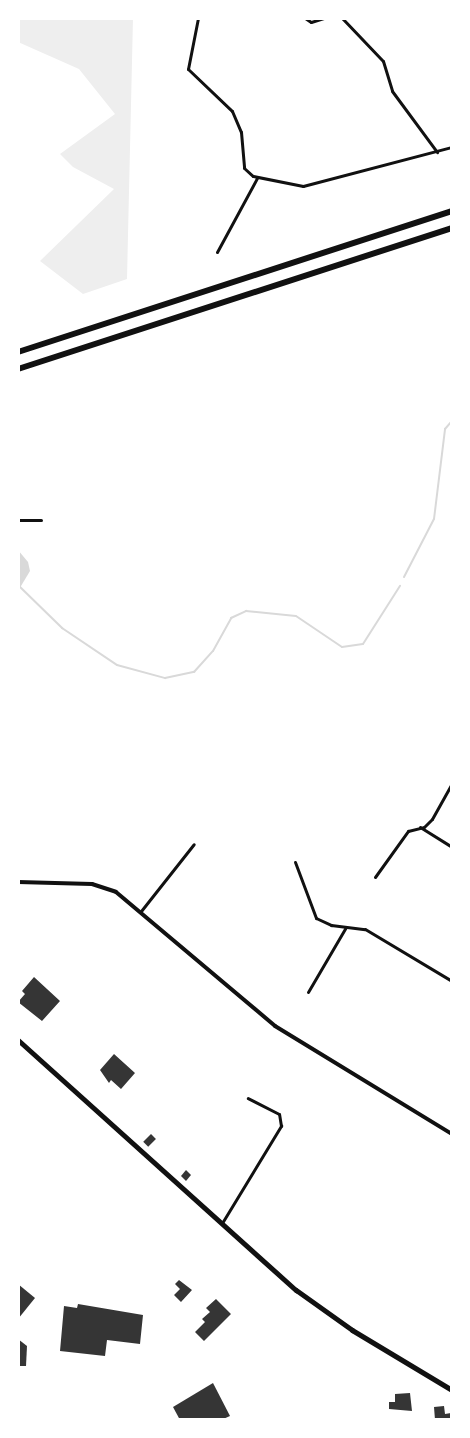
<!DOCTYPE html>
<html>
<head>
<meta charset="utf-8">
<style>
	body { margin:0 }
	#map { position:relative; width:470px; height:1438px; overflow:hidden; background:#fff; font-family:"Open Sans",sans-serif }
	div>[style] { position:absolute }
	.green>* { inset:0; background:#eee }
	.water>* { inset:0; background:#d9d9d9 }
	.stream>* { height:2px; margin:-1px; padding:0 1px; transform-origin:1px; border-radius:1px; background:#d9d9d9 }
	.building>* { inset:0; background:#353535; transform-origin:0 0 }
	.minor>* { height:3px; margin:-1.5px; padding:0 1.5px; transform-origin:1.5px; border-radius:1.5px; background:#111 }
	.tertiary>* { height:4px; margin:-2px; padding:0 2px; transform-origin:2px; border-radius:2px; background:#111 }
	.primary>* { height:5px; margin:-2.5px; padding:0 2.5px; transform-origin:2.5px; border-radius:2.5px; background:#111 }
	.motorway>* { height:6px; margin:-3px; padding:0 3px; transform-origin:3px; border-radius:3px; background:#111 }
	span { translate:-50% -50%; white-space:nowrap; text-align:center; line-height:1.15; -webkit-text-stroke:6px #fff; paint-order:stroke }
	.frame { position:absolute; inset:0; border:20px solid #fff; pointer-events:none }
</style>
</head>
<body>
<div id="map">
	<div class="green">
		<i style="clip-path:polygon(18px 18px,133px 18px,127px 279px,83px 294px,40px 261px,114px 189px,73px 167px,60px 154px,115px 114px,79px 69px,18px 42px)"></i>
	</div>
	<div class="water">
		<i style="clip-path:polygon(18px 550px,28px 562px,30px 571px,18px 591px)"></i>
	</div>
	<div class="stream">
		<i style="left:404px;top:577px;width:65px;rotate:-62.7deg"></i>
		<i style="left:434px;top:519px;width:91px;rotate:-83deg"></i>
		<i style="left:445px;top:429px;width:11px;rotate:-49deg"></i>
		<i style="left:18px;top:585px;width:62px;rotate:44.3deg"></i>
		<i style="left:62px;top:628px;width:66px;rotate:33.9deg"></i>
		<i style="left:117px;top:665px;width:50px;rotate:15.2deg"></i>
		<i style="left:165px;top:678px;width:30px;rotate:-12deg"></i>
		<i style="left:194px;top:672px;width:28px;rotate:-48deg"></i>
		<i style="left:213px;top:651px;width:38px;rotate:-61deg"></i>
		<i style="left:231px;top:618px;width:17px;rotate:-25deg"></i>
		<i style="left:246px;top:611px;width:50px;rotate:5.7deg"></i>
		<i style="left:296px;top:616px;width:55px;rotate:34deg"></i>
		<i style="left:342px;top:647px;width:21px;rotate:-8deg"></i>
		<i style="left:363px;top:644px;width:69px;rotate:-57.5deg"></i>
	</div>
	<div class="building">
		<i style="clip-path:polygon(34px 977px,60px 1001px,42px 1021px,18px 1002px,25px 994px,22px 991px)"></i>
		<i style="clip-path:polygon(114px 1054px,135px 1073px,121px 1089px,111px 1080px,109px 1083px,100px 1070px)"></i>
		<i style="left:151px;top:1134px;width:7px;height:11px;rotate:45deg"></i>
		<i style="clip-path:polygon(186px 1170px,191px 1175px,186px 1181px,181px 1176px)"></i>
		<i style="clip-path:polygon(179px 1280px,192px 1290px,181px 1302px,174px 1295px,180px 1289px,175px 1284px)"></i>
		<i style="clip-path:polygon(18px 1284px,35px 1298px,18px 1319px)"></i>
		<i style="clip-path:polygon(216px 1299px,231px 1314px,204px 1341px,195px 1332px,205px 1322px,202px 1319px,210px 1312px,206px 1308px)"></i>
		<i style="clip-path:polygon(78px 1304px,143px 1315px,140px 1344px,107px 1340px,105px 1356px,60px 1351px,64px 1306px,77px 1308px)"></i>
		<i style="clip-path:polygon(18px 1339px,27px 1346px,26px 1366px,18px 1366px)"></i>
		<i style="clip-path:polygon(213px 1383px,230px 1416px,221px 1420px,180px 1420px,173px 1407px)"></i>
		<i style="clip-path:polygon(410px 1393px,412px 1411px,389px 1409px,389px 1402px,395px 1402px,395px 1394px)"></i>
		<i style="clip-path:polygon(444px 1406px,445px 1414px,451px 1413px,452px 1419px,435px 1420px,434px 1407px)"></i>
	</div>
	<div class="minor">
		<i style="left:198px;top:18px;width:52px;rotate:101.1deg"></i>
		<i style="left:188px;top:69px;width:61px;rotate:43.7deg"></i>
		<i style="left:232px;top:111px;width:23px;rotate:67deg"></i>
		<i style="left:241px;top:132px;width:36px;rotate:85deg"></i>
		<i style="left:244px;top:168px;width:12px;rotate:42deg"></i>
		<i style="left:253px;top:176px;width:51px;rotate:11.3deg"></i>
		<i style="left:303px;top:186px;width:154px;rotate:-14.7deg"></i>
		<i style="left:305px;top:18px;width:7px;rotate:34deg"></i>
		<i style="left:311px;top:22px;width:14px;rotate:-17deg"></i>
		<i style="left:342px;top:18px;width:59px;rotate:46.4deg"></i>
		<i style="left:383px;top:61px;width:31px;rotate:73deg"></i>
		<i style="left:392px;top:91px;width:76px;rotate:53.6deg"></i>
		<i style="left:217px;top:252px;width:84px;rotate:-61.6deg"></i>
		<i style="left:18px;top:520px;width:23px"></i>
		<i style="left:420px;top:827px;width:38px;rotate:32deg"></i>
		<i style="left:295px;top:862px;width:60px;rotate:69.4deg"></i>
		<i style="left:316px;top:918px;width:17px;rotate:25deg"></i>
		<i style="left:331px;top:925px;width:34px;rotate:7deg"></i>
		<i style="left:365px;top:929px;width:101px;rotate:30.9deg"></i>
		<i style="left:375px;top:877px;width:57px;rotate:-54.3deg"></i>
		<i style="left:408px;top:831px;width:16px;rotate:-14deg"></i>
		<i style="left:424px;top:827px;width:11px;rotate:-45deg"></i>
		<i style="left:432px;top:819px;width:41px;rotate:-60.9deg"></i>
		<i style="left:141px;top:911px;width:85px;rotate:-51.7deg"></i>
		<i style="left:308px;top:992px;width:75px;rotate:-59.7deg"></i>
		<i style="left:222px;top:1223px;width:114px;rotate:-58.7deg"></i>
		<i style="left:281px;top:1126px;width:12px;rotate:-99deg"></i>
		<i style="left:279px;top:1114px;width:35px;rotate:-153deg"></i>
	</div>
	<div class="tertiary">
		<i style="left:18px;top:882px;width:74px;rotate:1.5deg"></i>
		<i style="left:92px;top:884px;width:25px;rotate:18deg"></i>
		<i style="left:116px;top:892px;width:208px;rotate:40.1deg"></i>
		<i style="left:275px;top:1026px;width:207px;rotate:31.4deg"></i>
	</div>
	<div class="primary">
		<i style="left:18px;top:1040px;width:374px;rotate:42deg"></i>
		<i style="left:296px;top:1290px;width:69px;rotate:35.5deg"></i>
		<i style="left:352px;top:1330px;width:117px;rotate:31deg"></i>
	</div>
	<div class="motorway">
		<i style="left:18px;top:352px;width:456px;rotate:-18deg"></i>
		<i style="left:18px;top:369px;width:456px;rotate:-18deg"></i>
	</div>
	<div class="frame"></div>
</div>
</body>
</html>
